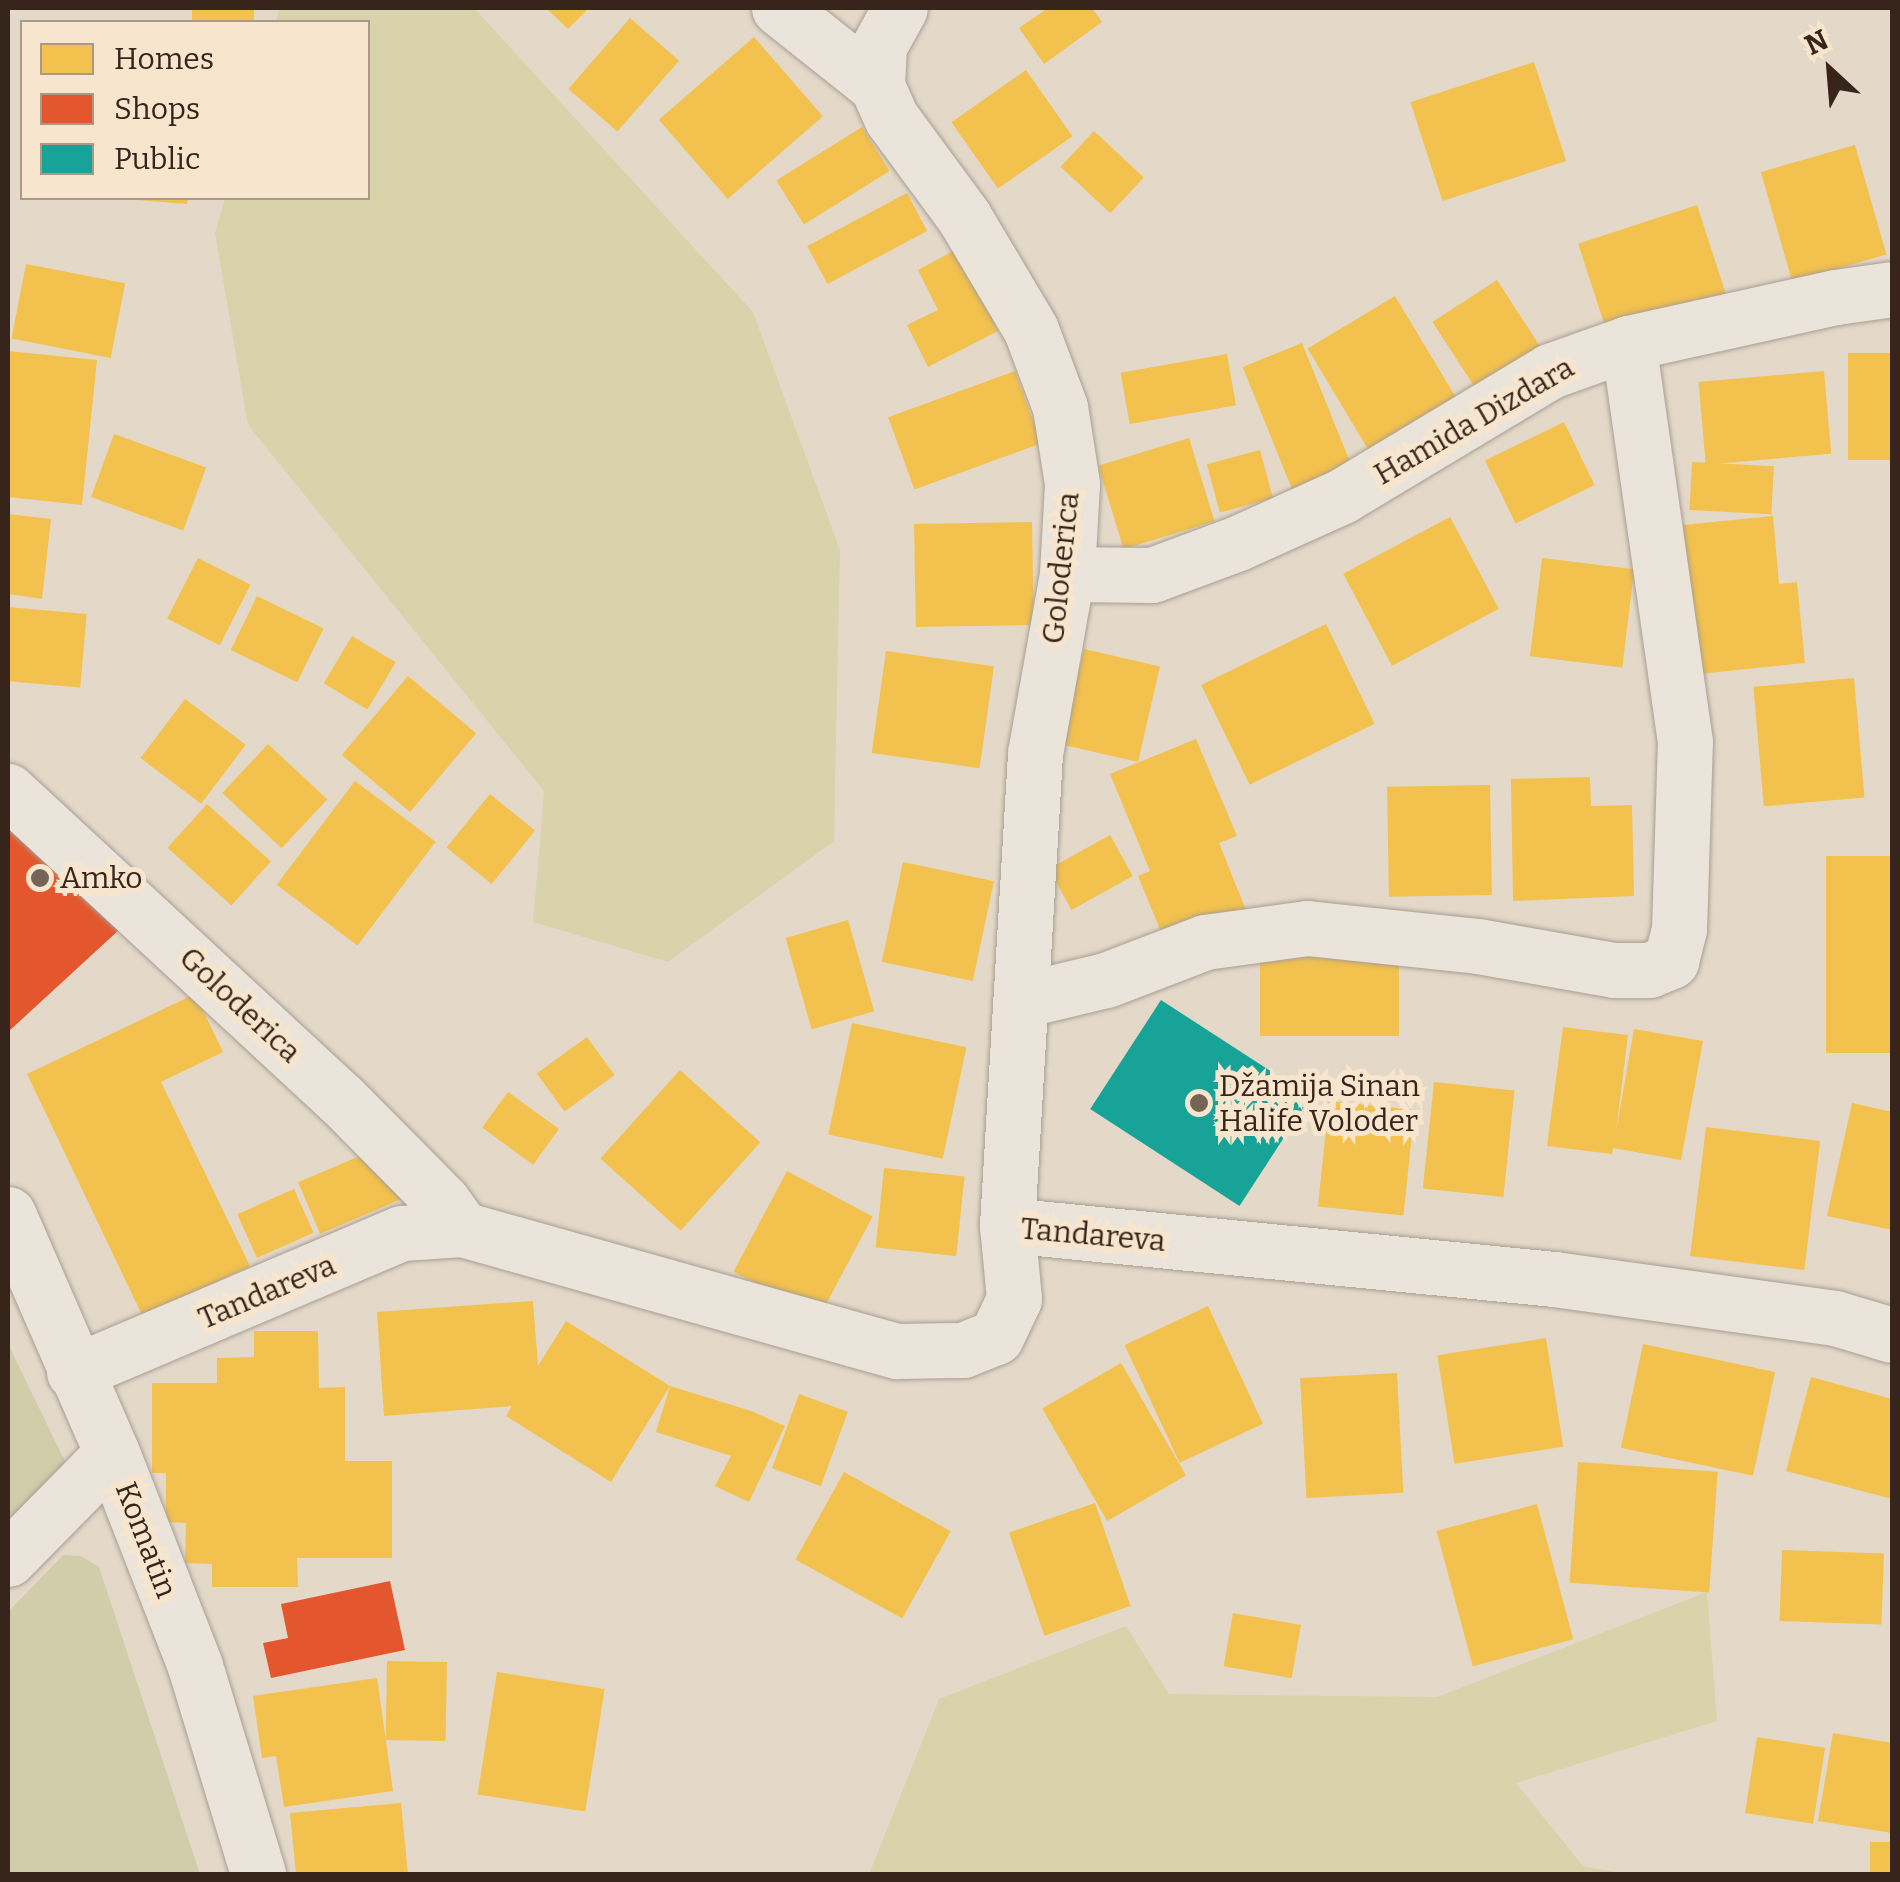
<!DOCTYPE html>
<html>
<head>
<meta charset="utf-8">
<style>
	body { margin:0 }
	#map { position:relative; width:1900px; height:1882px; overflow:hidden; background:#e4d9c9; font-family:Bitter,serif }
	div>[style] { position:absolute }
	.green>* { inset:0; background:#d8d3aa }
	.cemetery>* { inset:0; background:#d1ccaa }
	.homes>* { inset:0; background:#f2c14e; transform-origin:0 0 }
	.shops>* { inset:0; background:#e4572e }
	.public>* { inset:0; background:#17a398; transform-origin:0 0 }
	.roads { filter:drop-shadow(0 0 2px #a89e93) drop-shadow(0 0 2px #a89e93) }
	.minor>* { height:55px; margin:-27.5px; padding:0 27.5px; transform-origin:27.5px; border-radius:27.5px; background:#ebe4db }
	.dots>* { width:28px; height:28px; translate:-50% -50%; box-sizing:border-box; border:5px solid #f7e6cd; border-radius:50% }
	span { translate:-50% -50%; white-space:nowrap; text-align:center; line-height:1.15; -webkit-text-stroke:10px #f7e6cd; paint-order:stroke }
	.street-label { font-size:30px; color:#37251b }
	.poi-label { font-size:30px; color:#37251b }
	.left { translate:0 -50%; text-align:left }
	.frame { position:absolute; inset:0; border:10px solid #37251b; pointer-events:none }
	.legend { position:absolute; left:20px; top:20px; width:350px; height:180px; box-sizing:border-box; background:#f7e6cd; border:2px solid #aa9986; margin:0; padding:12px 18px; list-style:none; font-size:30px; color:#37251b }
	.legend li { display:flex; align-items:center; gap:20px; height:50px }
	.legend b { width:50px; border:2px solid #aa9986 }
	.north { position:absolute; left:1780px; top:20px; width:100px; height:100px; -webkit-text-stroke:8px #f7e6cd; paint-order:stroke; rotate:334deg; font-size:28px; font-weight:700; line-height:40px; text-align:center; color:#37251b }
	.north::after { content:''; display:block; margin:auto; width:35px; height:45px; background:#37251b; clip-path:polygon(50% 0,100% 100%,50% 72%,0 100%) }
</style>
</head>
<body>
<div id="map">
	<div class="green">
		<i style="clip-path:polygon(280px 8px,474px 8px,753px 312px,840px 550px,834px 841px,668px 962px,533px 922px,544px 791px,248px 425px,215px 233px,225px 198px,368px 198px,368px 22px,275px 22px)"></i>
		<i style="clip-path:polygon(1707px 1592px,1717px 1721px,1516px 1783px,1583px 1866px,1627px 1874px,869px 1874px,939px 1699px,1126px 1626px,1169px 1694px,1437px 1697px)"></i>
	</div>
	<div class="cemetery">
		<i style="clip-path:polygon(8px 1344px,75px 1482px,8px 1549px)"></i>
		<i style="clip-path:polygon(63px 1555px,81px 1556px,99px 1567px,200px 1874px,8px 1874px,8px 1612px)"></i>
	</div>
	<div class="homes">
		<i style="left:192px;top:8px;width:62px;height:14px"></i>
		<i style="clip-path:polygon(546px 8px,589px 8px,568px 29px)"></i>
		<i style="clip-path:polygon(1048px 8px,1092px 8px,1102px 22px,1044px 64px,1019px 28px)"></i>
		<i style="left:630px;top:18px;width:65px;height:94px;rotate:41deg"></i>
		<i style="left:754px;top:37px;width:105px;height:126px;rotate:49deg"></i>
		<i style="left:1534px;top:62px;width:104px;height:130px;rotate:72deg"></i>
		<i style="left:1026px;top:70px;width:81px;height:91px;rotate:55deg"></i>
		<i style="left:862px;top:127px;width:52px;height:101px;rotate:58deg"></i>
		<i style="left:1094px;top:131px;width:68px;height:49px;rotate:43deg"></i>
		<i style="left:1855px;top:145px;width:114px;height:98px;rotate:74deg"></i>
		<i style="left:907px;top:193px;width:43px;height:113px;rotate:62deg"></i>
		<i style="clip-path:polygon(112px 198px,188px 198px,187px 204px)"></i>
		<i style="left:1697px;top:205px;width:103px;height:125px;rotate:72deg"></i>
		<i style="clip-path:polygon(957px 249px,998px 331px,928px 367px,907px 325px,938px 310px,918px 270px)"></i>
		<i style="left:26px;top:264px;width:101px;height:76px;rotate:11deg"></i>
		<i style="left:1497px;top:280px;width:89px;height:77px;rotate:57deg"></i>
		<i style="left:1395px;top:296px;width:135px;height:102px;rotate:59deg"></i>
		<i style="left:1302px;top:343px;width:136px;height:64px;rotate:68deg"></i>
		<i style="clip-path:polygon(8px 351px,97px 360px,82px 505px,8px 497px)"></i>
		<i style="left:1892px;top:353px;width:107px;height:44px;rotate:90deg"></i>
		<i style="left:1227px;top:354px;width:52px;height:108px;rotate:80deg"></i>
		<i style="left:1015px;top:371px;width:77px;height:135px;rotate:70deg"></i>
		<i style="left:1824px;top:371px;width:83px;height:126px;rotate:85deg"></i>
		<i style="left:1564px;top:422px;width:70px;height:88px;rotate:64deg"></i>
		<i style="left:114px;top:434px;width:98px;height:67px;rotate:20deg"></i>
		<i style="left:1189px;top:438px;width:87px;height:95px;rotate:73deg"></i>
		<i style="left:1260px;top:450px;width:50px;height:55px;rotate:75deg"></i>
		<i style="left:1692px;top:462px;width:82px;height:48px;rotate:3deg"></i>
		<i style="clip-path:polygon(8px 514px,51px 519px,42px 599px,8px 594px)"></i>
		<i style="clip-path:polygon(1773px 516px,1779px 584px,1797px 582px,1805px 663px,1690px 675px,1663px 527px)"></i>
		<i style="left:1450px;top:517px;width:104px;height:121px;rotate:62deg"></i>
		<i style="left:1032px;top:522px;width:103px;height:118px;rotate:89deg"></i>
		<i style="left:198px;top:558px;width:59px;height:68px;rotate:27deg"></i>
		<i style="left:1542px;top:558px;width:93px;height:99px;rotate:7deg"></i>
		<i style="left:257px;top:596px;width:74px;height:60px;rotate:26deg"></i>
		<i style="left:8px;top:607px;width:79px;height:74px;rotate:5deg"></i>
		<i style="left:1326px;top:624px;width:111px;height:139px;rotate:64deg"></i>
		<i style="left:352px;top:636px;width:51px;height:55px;rotate:31deg"></i>
		<i style="left:1084px;top:649px;width:78px;height:98px;rotate:13deg"></i>
		<i style="left:886px;top:651px;width:109px;height:103px;rotate:8deg"></i>
		<i style="left:408px;top:676px;width:89px;height:103px;rotate:40deg"></i>
		<i style="left:1854px;top:678px;width:120px;height:101px;rotate:85deg"></i>
		<i style="left:185px;top:699px;width:76px;height:74px;rotate:37deg"></i>
		<i style="clip-path:polygon(1196px 739px,1237px 836px,1219px 843px,1246px 910px,1166px 944px,1138px 876px,1150px 871px,1110px 774px)"></i>
		<i style="left:268px;top:744px;width:81px;height:67px;rotate:43deg"></i>
		<i style="clip-path:polygon(1590px 777px,1591px 806px,1632px 805px,1634px 896px,1513px 901px,1511px 779px)"></i>
		<i style="left:355px;top:781px;width:101px;height:130px;rotate:37deg"></i>
		<i style="left:1490px;top:785px;width:110px;height:103px;rotate:89deg"></i>
		<i style="left:490px;top:794px;width:58px;height:69px;rotate:39deg"></i>
		<i style="left:207px;top:804px;width:86px;height:59px;rotate:42deg"></i>
		<i style="left:1110px;top:835px;width:47px;height:70px;rotate:61deg"></i>
		<i style="left:1892px;top:856px;width:197px;height:66px;rotate:90deg"></i>
		<i style="left:903px;top:862px;width:93px;height:102px;rotate:12deg"></i>
		<i style="left:848px;top:920px;width:95px;height:65px;rotate:74deg"></i>
		<i style="left:1260px;top:953px;width:139px;height:83px"></i>
		<i style="clip-path:polygon(195px 994px,223px 1052px,161px 1082px,250px 1266px,143px 1317px,27px 1074px)"></i>
		<i style="left:852px;top:1023px;width:117px;height:114px;rotate:12deg"></i>
		<i style="clip-path:polygon(1563px 1027px,1628px 1035px,1616px 1132px,1634px 1029px,1703px 1041px,1681px 1160px,1613px 1148px,1612px 1154px,1547px 1146px)"></i>
		<i style="left:587px;top:1037px;width:47px;height:62px;rotate:54deg"></i>
		<i style="left:680px;top:1070px;width:108px;height:119px;rotate:42deg"></i>
		<i style="left:1434px;top:1082px;width:81px;height:107px;rotate:6deg"></i>
		<i style="left:508px;top:1092px;width:63px;height:44px;rotate:36deg"></i>
		<i style="left:1329px;top:1101px;width:86px;height:106px;rotate:6deg"></i>
		<i style="clip-path:polygon(1852px 1103px,1892px 1112px,1892px 1230px,1827px 1216px)"></i>
		<i style="left:1706px;top:1127px;width:115px;height:130px;rotate:7deg"></i>
		<i style="left:381px;top:1147px;width:56px;height:90px;rotate:67deg"></i>
		<i style="left:884px;top:1168px;width:81px;height:80px;rotate:6deg"></i>
		<i style="left:787px;top:1171px;width:97px;height:114px;rotate:28deg"></i>
		<i style="left:294px;top:1189px;width:48px;height:62px;rotate:66deg"></i>
		<i style="clip-path:polygon(533px 1301px,538px 1366px,566px 1321px,670px 1386px,751px 1411px,785px 1426px,749px 1502px,715px 1486px,731px 1456px,656px 1432px,670px 1386px,611px 1482px,506px 1416px,512px 1406px,384px 1416px,377px 1312px)"></i>
		<i style="left:1208px;top:1306px;width:130px;height:92px;rotate:65deg"></i>
		<i style="clip-path:polygon(254px 1331px,318px 1331px,319px 1388px,345px 1387px,345px 1461px,392px 1461px,392px 1558px,297px 1558px,298px 1587px,212px 1587px,212px 1564px,185px 1563px,186px 1523px,166px 1522px,166px 1473px,152px 1473px,152px 1383px,217px 1383px,217px 1358px,254px 1357px)"></i>
		<i style="left:1546px;top:1338px;width:110px;height:110px;rotate:81deg"></i>
		<i style="left:1643px;top:1344px;width:135px;height:106px;rotate:12deg"></i>
		<i style="left:1121px;top:1363px;width:130px;height:91px;rotate:60deg"></i>
		<i style="left:1397px;top:1373px;width:120px;height:97px;rotate:87deg"></i>
		<i style="clip-path:polygon(1811px 1377px,1892px 1399px,1892px 1499px,1786px 1471px)"></i>
		<i style="left:799px;top:1394px;width:52px;height:79px;rotate:20deg"></i>
		<i style="left:1578px;top:1462px;width:140px;height:121px;rotate:4deg"></i>
		<i style="left:844px;top:1472px;width:122px;height:100px;rotate:29deg"></i>
		<i style="left:1095px;top:1503px;width:109px;height:91px;rotate:71deg"></i>
		<i style="left:1537px;top:1504px;width:140px;height:104px;rotate:75deg"></i>
		<i style="left:1782px;top:1550px;width:102px;height:71px;rotate:2deg"></i>
		<i style="left:1233px;top:1613px;width:69px;height:54px;rotate:10deg"></i>
		<i style="left:387px;top:1661px;width:60px;height:79px;rotate:1deg"></i>
		<i style="left:497px;top:1672px;width:109px;height:124px;rotate:9deg"></i>
		<i style="clip-path:polygon(377px 1678px,393px 1791px,284px 1807px,276px 1756px,262px 1758px,253px 1696px)"></i>
		<i style="clip-path:polygon(1833px 1733px,1892px 1743px,1892px 1833px,1818px 1821px)"></i>
		<i style="left:1757px;top:1737px;width:69px;height:77px;rotate:9deg"></i>
		<i style="clip-path:polygon(401px 1803px,408px 1874px,296px 1874px,290px 1813px)"></i>
		<i style="left:1870px;top:1842px;width:22px;height:32px"></i>
	</div>
	<div class="shops">
		<i style="clip-path:polygon(8px 827px,120px 929px,8px 1032px)"></i>
		<i style="clip-path:polygon(390px 1581px,405px 1650px,271px 1678px,263px 1643px,288px 1638px,281px 1604px)"></i>
	</div>
	<div class="public">
		<i style="left:1161px;top:1000px;width:178px;height:130px;rotate:33deg"></i>
	</div>
	<div class="roads">
		<div class="minor">
			<i style="left:779px;top:8px;width:125px;rotate:38.5deg"></i>
			<i style="left:877px;top:86px;width:36px;rotate:66deg"></i>
			<i style="left:892px;top:119px;width:122px;rotate:53.7deg"></i>
			<i style="left:964px;top:217px;width:131px;rotate:59.3deg"></i>
			<i style="left:1031px;top:330px;width:82px;rotate:69.4deg"></i>
			<i style="left:1060px;top:407px;width:78px;rotate:81.1deg"></i>
			<i style="left:1072px;top:484px;width:90px;rotate:93.2deg"></i>
			<i style="left:1067px;top:574px;width:183px;rotate:100.1deg"></i>
			<i style="left:1035px;top:754px;width:472px;rotate:93.4deg"></i>
			<i style="left:877px;top:86px;width:40px;rotate:-87.1deg"></i>
			<i style="left:879px;top:46px;width:43px;rotate:-61.1deg"></i>
			<i style="left:1067px;top:574px;width:85px;rotate:0.7deg"></i>
			<i style="left:1152px;top:575px;width:92px;rotate:-20.4deg"></i>
			<i style="left:1238px;top:543px;width:114px;rotate:-24.3deg"></i>
			<i style="left:1342px;top:496px;width:243px;rotate:-31deg"></i>
			<i style="left:1550px;top:371px;width:83px;rotate:-19.7deg"></i>
			<i style="left:1628px;top:343px;width:213px;rotate:-12.5deg"></i>
			<i style="left:1836px;top:297px;width:57px;rotate:-8.1deg"></i>
			<i style="left:8px;top:791px;width:454px;rotate:42.8deg"></i>
			<i style="left:341px;top:1099px;width:144px;rotate:45.3deg"></i>
			<i style="left:442px;top:1201px;width:34px;rotate:54deg"></i>
			<i style="left:1022px;top:1000px;width:86px;rotate:-13.4deg"></i>
			<i style="left:1106px;top:980px;width:106px;rotate:-21deg"></i>
			<i style="left:1205px;top:942px;width:103px;rotate:-7.8deg"></i>
			<i style="left:1307px;top:928px;width:172px;rotate:6deg"></i>
			<i style="left:1478px;top:946px;width:138px;rotate:10deg"></i>
			<i style="left:1614px;top:970px;width:35px"></i>
			<i style="left:1649px;top:970px;width:24px;rotate:-22deg"></i>
			<i style="left:1671px;top:961px;width:32px;rotate:-76deg"></i>
			<i style="left:1679px;top:930px;width:188px;rotate:-88.2deg"></i>
			<i style="left:1685px;top:742px;width:403px;rotate:-98.1deg"></i>
			<i style="left:8px;top:1214px;width:261px;rotate:66.5deg"></i>
			<i style="left:112px;top:1453px;width:229px;rotate:68.7deg"></i>
			<i style="left:195px;top:1666px;width:217px;rotate:73.1deg"></i>
			<i style="left:74px;top:1372px;width:356px;rotate:-23deg"></i>
			<i style="left:402px;top:1233px;width:60px;rotate:-3.8deg"></i>
			<i style="left:462px;top:1229px;width:452px;rotate:15.7deg"></i>
			<i style="left:897px;top:1351px;width:66px;rotate:-0.9deg"></i>
			<i style="left:963px;top:1350px;width:35px;rotate:-22deg"></i>
			<i style="left:996px;top:1337px;width:42px;rotate:-64.7deg"></i>
			<i style="left:1014px;top:1299px;width:74px;rotate:-95.4deg"></i>
			<i style="left:1007px;top:1225px;width:550px;rotate:5.64deg"></i>
			<i style="left:1554px;top:1279px;width:284px;rotate:7.9deg"></i>
			<i style="left:1835px;top:1318px;width:59px;rotate:16.6deg"></i>
			<i style="left:8px;top:1559px;width:148px;rotate:-45.5deg"></i>
		</div>
	</div>
	<div class="dots">
		<i style="left:40px;top:878px;background:#746458"></i>
		<i style="left:1199px;top:1103px;background:#746458"></i>
	</div>
	<div class="street-label">
		<span style="left:1474px;top:421px;rotate:-30deg">Hamida Dizdara</span>
		<span style="left:1061px;top:568px;rotate:-84deg">Goloderica</span>
		<span style="left:240px;top:1005px;rotate:43deg">Goloderica</span>
		<span style="left:1093px;top:1235px;rotate:5deg">Tandareva</span>
		<span style="left:267px;top:1292px;rotate:-23deg">Tandareva</span>
		<span style="left:146px;top:1540px;rotate:69deg">Komatin</span>
	</div>
	<div class="poi-label">
		<span class="left" style="left:60px;top:878px">Amko</span>
		<span class="left" style="left:1219px;top:1103px">Džamija Sinan<br>Halife Voloder</span>
	</div>
	<div class="frame"></div>
	<ul class="legend">
	<li><b style="height:28px;background:#f2c14e"></b>Homes</li>
	<li><b style="height:28px;background:#e4572e"></b>Shops</li>
	<li><b style="height:28px;background:#17a398"></b>Public</li>
	</ul>
	<div class="north">N</div>
</div>
</body>
</html>
